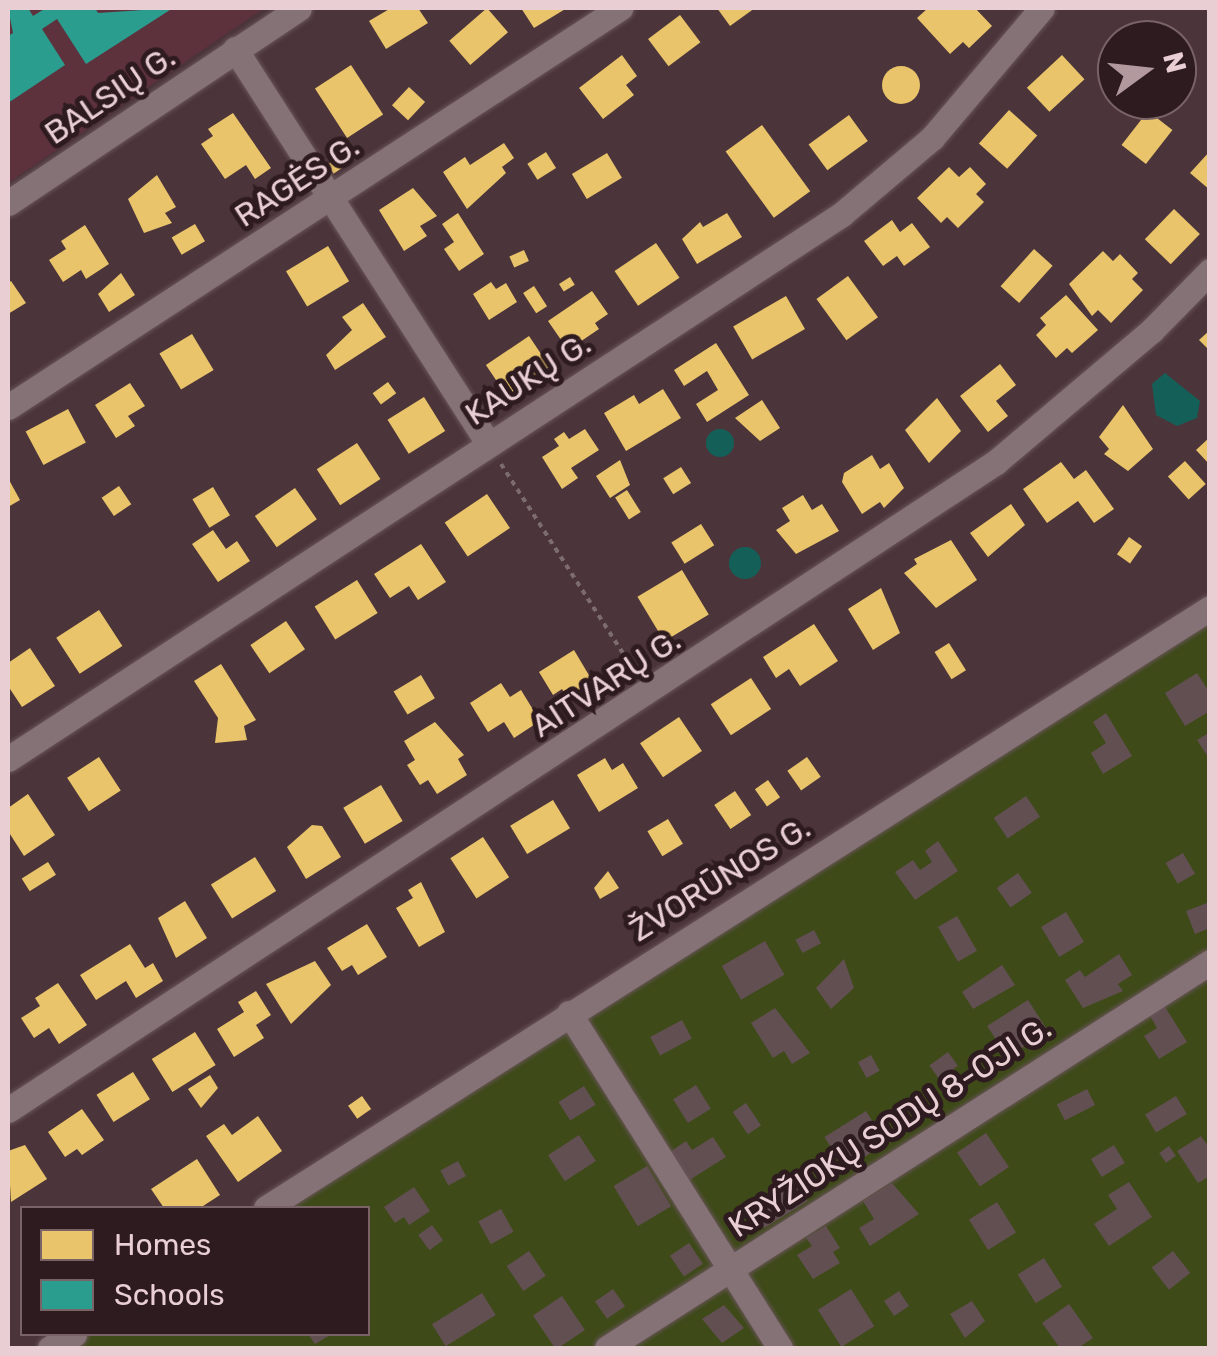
<!DOCTYPE html>
<html>
<head>
<meta charset="utf-8">
<style>
	body { margin:0 }
	#map { position:relative; width:1217px; height:1356px; overflow:hidden; background:#4b353a; font-family:Rubik,sans-serif }
	div>[style] { position:absolute }
	.built>* { inset:0; background:#5e323d }
	.green>* { inset:0; background:#3e4a18 }
	.water>* { inset:0; background:#146058 }
	.round { border-radius:50% }
	.homes>* { inset:0; background:#e9c46a; transform-origin:0 0 }
	.schools>* { inset:0; background:#2a9d8f }
	.building>* { inset:0; background:#624f52; transform-origin:0 0 }
	.path>* { height:4px; margin-top:-2px; transform-origin:0; background:repeating-linear-gradient(90deg,#7c6c70 0 5px,transparent 0 10px) }
	.roads { filter:drop-shadow(0 0 2px #685458) drop-shadow(0 0 2px #685458) }
	.minor>* { height:25px; margin:-12.5px; padding:0 12.5px; transform-origin:12.5px; border-radius:12.5px; background:#857276 }
	span { translate:-50% -50%; white-space:nowrap; text-align:center; line-height:1.15; -webkit-text-stroke:10px #2e1b1f; paint-order:stroke }
	.street-label { font-size:32px; color:#e9cfd4 }
	.frame { position:absolute; inset:0; border:10px solid #e9cfd4; pointer-events:none }
	.legend { position:absolute; left:20px; top:1206px; width:350px; height:130px; box-sizing:border-box; background:#2e1b1f; border:2px solid #796367; margin:0; padding:12px 18px; list-style:none; font-size:30px; color:#e9cfd4 }
	.legend li { display:flex; align-items:center; gap:20px; height:50px }
	.legend b { width:50px; border:2px solid #796367 }
	.north { position:absolute; left:1097px; top:20px; width:100px; height:100px; box-sizing:border-box; background:#2e1b1f; border:2px solid #796367; border-radius:50%; rotate:75deg; font-size:28px; font-weight:700; line-height:40px; text-align:center; color:#e9cfd4 }
	.north::after { content:''; display:block; margin:auto; width:35px; height:45px; background:#b2999e; clip-path:polygon(50% 0,100% 100%,50% 72%,0 100%) }
</style>
</head>
<body>
<div id="map">
	<div class="built">
		<i style="clip-path:polygon(8px 8px,264px 8px,8px 183px)"></i>
	</div>
	<div class="green">
		<i style="clip-path:polygon(1209px 609px,1209px 1348px,66px 1348px,89px 1334px,368px 1334px,368px 1208px,283px 1208px)"></i>
	</div>
	<div class="water">
		<i style="clip-path:polygon(1165px 373px,1200px 401px,1197px 418px,1177px 426px,1156px 415px,1152px 384px)"></i>
		<i class="round" style="left:706px;top:429px;width:28px;height:28px"></i>
		<i class="round" style="left:729px;top:547px;width:32px;height:32px"></i>
	</div>
	<div class="homes">
		<i style="clip-path:polygon(391px 8px,418px 8px,428px 23px,386px 49px,369px 21px)"></i>
		<i style="left:487px;top:8px;width:32px;height:50px;rotate:49deg"></i>
		<i style="clip-path:polygon(521px 8px,567px 8px,534px 28px)"></i>
		<i style="clip-path:polygon(717px 8px,755px 8px,730px 26px)"></i>
		<i style="clip-path:polygon(928px 8px,975px 8px,992px 26px,969px 48px,963px 42px,950px 54px,917px 18px)"></i>
		<i style="left:680px;top:15px;width:34px;height:40px;rotate:53deg"></i>
		<i style="clip-path:polygon(622px 55px,637px 76px,626px 85px,634px 95px,603px 119px,579px 88px)"></i>
		<i style="left:1062px;top:55px;width:33px;height:48px;rotate:47deg"></i>
		<i style="left:351px;top:65px;width:59px;height:43px;rotate:57deg"></i>
		<i class="round" style="left:882px;top:66px;width:38px;height:38px"></i>
		<i style="left:409px;top:87px;width:22px;height:25px;rotate:43deg"></i>
		<i style="left:1009px;top:110px;width:38px;height:45px;rotate:42deg"></i>
		<i style="left:1148px;top:111px;width:31px;height:43px;rotate:38deg"></i>
		<i style="clip-path:polygon(233px 113px,271px 168px,255px 179px,246px 165px,225px 179px,201px 144px,213px 136px,208px 129px)"></i>
		<i style="left:849px;top:115px;width:32px;height:50px;rotate:54deg"></i>
		<i style="left:762px;top:125px;width:82px;height:45px;rotate:54deg"></i>
		<i style="clip-path:polygon(504px 143px,514px 158px,502px 167px,506px 173px,467px 209px,443px 172px,465px 157px,470px 165px)"></i>
		<i style="left:349px;top:150px;width:11px;height:26px;rotate:56deg"></i>
		<i style="clip-path:polygon(1210px 151px,1210px 190px,1190px 173px)"></i>
		<i style="left:546px;top:152px;width:19px;height:22px;rotate:58deg"></i>
		<i style="left:607px;top:153px;width:29px;height:41px;rotate:59deg"></i>
		<i style="clip-path:polygon(949px 167px,959px 177px,970px 167px,986px 184px,976px 194px,984px 202px,958px 228px,947px 217px,941px 223px,917px 198px)"></i>
		<i style="clip-path:polygon(157px 175px,176px 207px,165px 213px,172px 223px,144px 233px,128px 199px)"></i>
		<i style="clip-path:polygon(413px 188px,437px 216px,420px 226px,427px 236px,404px 251px,379px 210px)"></i>
		<i style="left:1174px;top:209px;width:36px;height:42px;rotate:44deg"></i>
		<i style="clip-path:polygon(458px 213px,484px 254px,459px 271px,444px 249px,454px 242px,442px 224px)"></i>
		<i style="clip-path:polygon(727px 213px,742px 237px,697px 264px,682px 239px,700px 222px,703px 227px)"></i>
		<i style="clip-path:polygon(892px 220px,900px 232px,912px 223px,930px 247px,904px 266px,897px 256px,883px 266px,864px 241px)"></i>
		<i style="left:195px;top:224px;width:20px;height:27px;rotate:60deg"></i>
		<i style="clip-path:polygon(85px 225px,109px 264px,86px 279px,81px 270px,63px 282px,49px 260px,66px 249px,61px 241px)"></i>
		<i style="left:656px;top:243px;width:42px;height:50px;rotate:56deg"></i>
		<i style="left:328px;top:246px;width:41px;height:49px;rotate:59deg"></i>
		<i style="left:1034px;top:249px;width:25px;height:50px;rotate:42deg"></i>
		<i style="left:524px;top:250px;width:12px;height:16px;rotate:66deg"></i>
		<i style="clip-path:polygon(1103px 251px,1113px 261px,1120px 254px,1138px 273px,1132px 279px,1143px 290px,1111px 323px,1098px 310px,1092px 316px,1069px 284px)"></i>
		<i style="clip-path:polygon(121px 273px,135px 295px,109px 312px,98px 294px)"></i>
		<i style="left:848px;top:276px;width:51px;height:39px;rotate:54deg"></i>
		<i style="left:570px;top:277px;width:9px;height:13px;rotate:58deg"></i>
		<i style="clip-path:polygon(11px 281px,26px 303px,8px 314px,8px 283px)"></i>
		<i style="clip-path:polygon(491px 282px,496px 289px,506px 283px,517px 302px,489px 320px,473px 294px)"></i>
		<i style="left:534px;top:286px;width:24px;height:13px;rotate:57deg"></i>
		<i style="clip-path:polygon(592px 291px,608px 314px,595px 323px,599px 329px,568px 350px,548px 321px)"></i>
		<i style="clip-path:polygon(1066px 295px,1098px 330px,1072px 353px,1067px 348px,1056px 358px,1036px 335px,1046px 325px,1040px 318px)"></i>
		<i style="left:786px;top:296px;width:38px;height:61px;rotate:60deg"></i>
		<i style="clip-path:polygon(363px 303px,386px 337px,335px 370px,326px 355px,352px 330px,342px 317px)"></i>
		<i style="clip-path:polygon(1210px 330px,1210px 351px,1199px 340px)"></i>
		<i style="left:192px;top:334px;width:42px;height:38px;rotate:59deg"></i>
		<i style="left:529px;top:336px;width:37px;height:52px;rotate:56deg"></i>
		<i style="clip-path:polygon(716px 343px,749px 395px,707px 422px,696px 404px,718px 390px,707px 371px,684px 386px,674px 370px)"></i>
		<i style="clip-path:polygon(1000px 364px,1016px 385px,996px 401px,1008px 416px,988px 432px,960px 396px)"></i>
		<i style="left:388px;top:382px;width:14px;height:19px;rotate:54deg"></i>
		<i style="clip-path:polygon(130px 383px,145px 406px,128px 416px,135px 426px,116px 438px,95px 405px)"></i>
		<i style="clip-path:polygon(663px 389px,681px 418px,626px 451px,604px 413px,634px 395px,639px 404px)"></i>
		<i style="left:424px;top:397px;width:40px;height:43px;rotate:58deg"></i>
		<i style="clip-path:polygon(937px 398px,961px 431px,929px 463px,905px 430px)"></i>
		<i style="clip-path:polygon(762px 400px,780px 428px,760px 441px,735px 418px)"></i>
		<i style="clip-path:polygon(1123px 405px,1153px 449px,1128px 471px,1104px 454px,1109px 449px,1099px 437px)"></i>
		<i style="left:68px;top:409px;width:38px;height:48px;rotate:62deg"></i>
		<i style="clip-path:polygon(585px 429px,599px 450px,571px 468px,578px 478px,562px 489px,542px 457px,559px 446px,554px 439px,564px 432px,569px 439px)"></i>
		<i style="clip-path:polygon(1210px 437px,1210px 465px,1196px 450px)"></i>
		<i style="left:357px;top:443px;width:43px;height:48px;rotate:57deg"></i>
		<i style="clip-path:polygon(872px 455px,880px 469px,889px 463px,904px 488px,884px 508px,880px 502px,862px 514px,842px 482px,844px 473px)"></i>
		<i style="clip-path:polygon(620px 460px,630px 485px,610px 498px,596px 476px)"></i>
		<i style="left:1185px;top:461px;width:31px;height:23px;rotate:48deg"></i>
		<i style="clip-path:polygon(1061px 462px,1074px 479px,1086px 470px,1114px 509px,1094px 523px,1078px 501px,1047px 523px,1023px 489px)"></i>
		<i style="left:681px;top:467px;width:19px;height:21px;rotate:58deg"></i>
		<i style="clip-path:polygon(8px 478px,20px 500px,8px 507px)"></i>
		<i style="left:119px;top:486px;width:22px;height:21px;rotate:56deg"></i>
		<i style="left:213px;top:487px;width:33px;height:24px;rotate:59deg"></i>
		<i style="left:295px;top:488px;width:38px;height:49px;rotate:55deg"></i>
		<i style="left:627px;top:490px;width:26px;height:14px;rotate:58deg"></i>
		<i style="left:487px;top:494px;width:41px;height:51px;rotate:56deg"></i>
		<i style="clip-path:polygon(803px 495px,812px 510px,822px 504px,839px 531px,796px 554px,776px 530px,790px 521px,782px 508px)"></i>
		<i style="clip-path:polygon(1011px 504px,1025px 525px,988px 557px,970px 533px)"></i>
		<i style="left:701px;top:524px;width:25px;height:35px;rotate:58deg"></i>
		<i style="clip-path:polygon(213px 530px,226px 549px,237px 541px,250px 561px,218px 582px,192px 544px)"></i>
		<i style="left:1129px;top:537px;width:16px;height:21px;rotate:35deg"></i>
		<i style="clip-path:polygon(951px 540px,977px 580px,936px 608px,904px 573px,917px 564px,914px 559px)"></i>
		<i style="clip-path:polygon(421px 544px,446px 582px,418px 600px,409px 586px,390px 598px,374px 574px)"></i>
		<i style="left:682px;top:570px;width:52px;height:52px;rotate:59deg"></i>
		<i style="left:357px;top:580px;width:39px;height:50px;rotate:58deg"></i>
		<i style="clip-path:polygon(881px 588px,900px 633px,873px 650px,848px 609px)"></i>
		<i style="left:99px;top:610px;width:43px;height:51px;rotate:57deg"></i>
		<i style="left:286px;top:621px;width:34px;height:43px;rotate:56deg"></i>
		<i style="clip-path:polygon(814px 624px,838px 661px,800px 686px,789px 669px,776px 678px,763px 657px)"></i>
		<i style="left:949px;top:643px;width:32px;height:17px;rotate:58deg"></i>
		<i style="clip-path:polygon(30px 648px,55px 686px,22px 707px,8px 686px,8px 663px)"></i>
		<i style="clip-path:polygon(574px 650px,593px 682px,567px 697px,562px 689px,553px 695px,539px 672px)"></i>
		<i style="clip-path:polygon(221px 664px,256px 720px,244px 726px,247px 740px,215px 743px,218px 718px,194px 681px)"></i>
		<i style="left:421px;top:675px;width:27px;height:32px;rotate:59deg"></i>
		<i style="left:751px;top:678px;width:37px;height:48px;rotate:57deg"></i>
		<i style="clip-path:polygon(501px 683px,510px 697px,521px 690px,540px 721px,514px 738px,504px 722px,488px 732px,470px 703px)"></i>
		<i style="left:679px;top:717px;width:41px;height:47px;rotate:56deg"></i>
		<i style="clip-path:polygon(435px 722px,464px 755px,458px 759px,467px 775px,437px 794px,428px 780px,420px 785px,407px 765px,415px 760px,404px 741px)"></i>
		<i style="left:99px;top:757px;width:40px;height:38px;rotate:57deg"></i>
		<i style="left:807px;top:757px;width:24px;height:24px;rotate:55deg"></i>
		<i style="clip-path:polygon(605px 758px,612px 770px,623px 763px,638px 788px,599px 812px,577px 775px)"></i>
		<i style="left:768px;top:780px;width:21px;height:16px;rotate:55deg"></i>
		<i style="left:381px;top:785px;width:42px;height:44px;rotate:59deg"></i>
		<i style="left:735px;top:791px;width:29px;height:25px;rotate:56deg"></i>
		<i style="clip-path:polygon(28px 794px,55px 835px,24px 856px,8px 831px,8px 808px)"></i>
		<i style="left:553px;top:800px;width:33px;height:50px;rotate:59deg"></i>
		<i style="left:668px;top:819px;width:29px;height:24px;rotate:59deg"></i>
		<i style="clip-path:polygon(312px 825px,322px 826px,341px 857px,306px 879px,287px 847px)"></i>
		<i style="left:483px;top:837px;width:48px;height:39px;rotate:57deg"></i>
		<i style="left:255px;top:857px;width:40px;height:52px;rotate:58deg"></i>
		<i style="left:48px;top:862px;width:15px;height:31px;rotate:58deg"></i>
		<i style="clip-path:polygon(608px 871px,619px 888px,600px 899px,594px 888px)"></i>
		<i style="clip-path:polygon(421px 882px,445px 932px,419px 947px,396px 908px,413px 898px,408px 890px)"></i>
		<i style="clip-path:polygon(185px 901px,207px 938px,176px 958px,158px 918px)"></i>
		<i style="clip-path:polygon(367px 924px,387px 957px,358px 975px,352px 965px,342px 971px,327px 948px)"></i>
		<i style="clip-path:polygon(130px 944px,145px 968px,153px 963px,163px 981px,136px 998px,126px 981px,96px 1000px,80px 975px)"></i>
		<i style="clip-path:polygon(315px 961px,331px 985px,291px 1024px,266px 984px)"></i>
		<i style="clip-path:polygon(58px 983px,87px 1025px,59px 1044px,49px 1028px,34px 1038px,21px 1018px,40px 1006px,35px 998px)"></i>
		<i style="clip-path:polygon(256px 991px,271px 1015px,256px 1025px,264px 1038px,234px 1057px,217px 1029px,244px 1012px,238px 1002px)"></i>
		<i style="left:195px;top:1032px;width:39px;height:51px;rotate:58deg"></i>
		<i style="left:133px;top:1072px;width:32px;height:43px;rotate:58deg"></i>
		<i style="clip-path:polygon(210px 1075px,218px 1088px,201px 1108px,188px 1089px)"></i>
		<i style="left:362px;top:1096px;width:16px;height:17px;rotate:55deg"></i>
		<i style="clip-path:polygon(82px 1109px,104px 1140px,82px 1155px,77px 1149px,65px 1157px,48px 1132px)"></i>
		<i style="clip-path:polygon(258px 1116px,282px 1151px,238px 1182px,206px 1136px,224px 1124px,232px 1135px)"></i>
		<i style="clip-path:polygon(25px 1145px,47px 1179px,11px 1202px,8px 1151px)"></i>
		<i style="clip-path:polygon(197px 1159px,220px 1195px,200px 1208px,164px 1208px,151px 1189px)"></i>
	</div>
	<div class="schools">
		<i style="clip-path:polygon(8px 8px,28px 8px,33px 16px,46px 8px,95px 8px,98px 13px,173px 8px,86px 64px,57px 19px,42px 29px,65px 65px,8px 103px,8px 36px,13px 33px)"></i>
	</div>
	<div class="building">
		<i style="clip-path:polygon(1197px 673px,1210px 693px,1210px 711px,1185px 726px,1165px 693px)"></i>
		<i style="clip-path:polygon(1106px 713px,1132px 756px,1103px 774px,1091px 753px,1106px 743px,1093px 722px)"></i>
		<i style="clip-path:polygon(1210px 732px,1210px 760px,1197px 740px)"></i>
		<i style="left:1026px;top:796px;width:25px;height:39px;rotate:56deg"></i>
		<i style="clip-path:polygon(938px 841px,958px 871px,915px 900px,895px 872px,913px 860px,920px 870px,932px 862px,925px 851px)"></i>
		<i style="left:1183px;top:853px;width:24px;height:20px;rotate:60deg"></i>
		<i style="left:1018px;top:873px;width:24px;height:26px;rotate:55deg"></i>
		<i style="clip-path:polygon(1207px 903px,1210px 928px,1195px 934px,1186px 911px)"></i>
		<i style="left:1066px;top:912px;width:35px;height:29px;rotate:59deg"></i>
		<i style="left:957px;top:916px;width:40px;height:22px;rotate:60deg"></i>
		<i style="left:814px;top:930px;width:15px;height:21px;rotate:62deg"></i>
		<i style="left:765px;top:941px;width:39px;height:50px;rotate:60deg"></i>
		<i style="clip-path:polygon(1119px 954px,1132px 975px,1118px 984px,1123px 991px,1083px 1008px,1065px 980px,1080px 970px,1085px 977px)"></i>
		<i style="clip-path:polygon(844px 959px,854px 988px,831px 1009px,816px 988px)"></i>
		<i style="clip-path:polygon(1002px 965px,1015px 985px,973px 1009px,962px 992px)"></i>
		<i style="clip-path:polygon(1028px 1000px,1046px 1028px,1009px 1059px,987px 1026px)"></i>
		<i style="clip-path:polygon(1164px 1005px,1187px 1042px,1159px 1059px,1144px 1036px,1157px 1028px,1149px 1014px)"></i>
		<i style="clip-path:polygon(775px 1008px,810px 1053px,792px 1064px,784px 1051px,773px 1058px,751px 1023px)"></i>
		<i style="left:682px;top:1020px;width:21px;height:36px;rotate:62deg"></i>
		<i style="left:948px;top:1052px;width:17px;height:23px;rotate:54deg"></i>
		<i style="left:871px;top:1055px;width:18px;height:15px;rotate:61deg"></i>
		<i style="left:696px;top:1085px;width:28px;height:27px;rotate:58deg"></i>
		<i style="left:584px;top:1086px;width:22px;height:30px;rotate:58deg"></i>
		<i style="left:1087px;top:1089px;width:18px;height:34px;rotate:63deg"></i>
		<i style="left:1176px;top:1096px;width:21px;height:36px;rotate:59deg"></i>
		<i style="left:746px;top:1103px;width:27px;height:16px;rotate:56deg"></i>
		<i style="left:866px;top:1111px;width:38px;height:49px;rotate:58deg"></i>
		<i style="left:986px;top:1133px;width:41px;height:35px;rotate:56deg"></i>
		<i style="left:579px;top:1135px;width:31px;height:37px;rotate:57deg"></i>
		<i style="clip-path:polygon(1201px 1136px,1210px 1149px,1210px 1176px,1198px 1183px,1177px 1151px)"></i>
		<i style="clip-path:polygon(713px 1137px,726px 1157px,688px 1181px,670px 1152px,686px 1141px,692px 1150px)"></i>
		<i style="left:1114px;top:1145px;width:21px;height:27px;rotate:59deg"></i>
		<i style="left:1169px;top:1146px;width:12px;height:12px;rotate:55deg"></i>
		<i style="left:458px;top:1161px;width:17px;height:20px;rotate:62deg"></i>
		<i style="left:647px;top:1166px;width:47px;height:39px;rotate:59deg"></i>
		<i style="left:794px;top:1179px;width:26px;height:51px;rotate:58deg"></i>
		<i style="clip-path:polygon(1129px 1182px,1152px 1217px,1109px 1246px,1094px 1224px,1117px 1209px,1108px 1195px)"></i>
		<i style="clip-path:polygon(892px 1183px,919px 1214px,870px 1246px,859px 1228px,874px 1219px,863px 1201px)"></i>
		<i style="clip-path:polygon(414px 1187px,430px 1211px,409px 1225px,404px 1217px,395px 1223px,384px 1207px)"></i>
		<i style="left:997px;top:1202px;width:36px;height:33px;rotate:58deg"></i>
		<i style="left:501px;top:1209px;width:26px;height:26px;rotate:61deg"></i>
		<i style="left:432px;top:1225px;width:19px;height:17px;rotate:54deg"></i>
		<i style="clip-path:polygon(826px 1226px,840px 1248px,833px 1252px,840px 1263px,813px 1279px,797px 1255px,812px 1246px,806px 1238px)"></i>
		<i style="left:689px;top:1243px;width:25px;height:23px;rotate:56deg"></i>
		<i style="left:529px;top:1251px;width:30px;height:27px;rotate:56deg"></i>
		<i style="left:1173px;top:1251px;width:28px;height:27px;rotate:52deg"></i>
		<i style="left:1044px;top:1258px;width:34px;height:31px;rotate:58deg"></i>
		<i style="left:613px;top:1289px;width:21px;height:22px;rotate:55deg"></i>
		<i style="left:851px;top:1289px;width:44px;height:39px;rotate:58deg"></i>
		<i style="left:899px;top:1291px;width:18px;height:18px;rotate:56deg"></i>
		<i style="left:482px;top:1293px;width:26px;height:59px;rotate:58deg"></i>
		<i style="left:562px;top:1296px;width:41px;height:35px;rotate:56deg"></i>
		<i style="clip-path:polygon(972px 1301px,985px 1321px,965px 1338px,950px 1314px)"></i>
		<i style="clip-path:polygon(1069px 1304px,1093px 1338px,1078px 1348px,1060px 1348px,1042px 1323px)"></i>
		<i style="clip-path:polygon(724px 1305px,744px 1328px,722px 1343px,702px 1319px)"></i>
		<i style="clip-path:polygon(308px 1334px,332px 1334px,315px 1344px)"></i>
	</div>
	<div class="path">
		<i style="left:501px;top:464px;width:245px;rotate:57.2deg"></i>
	</div>
	<div class="roads">
		<div class="minor">
			<i style="left:235px;top:49px;width:468px;rotate:57.3deg"></i>
			<i style="left:8px;top:203px;width:350px;rotate:-33.8deg"></i>
			<i style="left:8px;top:407px;width:731px;rotate:-33.1deg"></i>
			<i style="left:8px;top:759px;width:996px;rotate:-33.16deg"></i>
			<i style="left:842px;top:214px;width:118px;rotate:-40.2deg"></i>
			<i style="left:932px;top:138px;width:170px;rotate:-49.8deg"></i>
			<i style="left:569px;top:1013px;width:396px;rotate:57.8deg"></i>
			<i style="left:8px;top:1110px;width:1182px;rotate:-33.26deg"></i>
			<i style="left:996px;top:462px;width:204px;rotate:-40.2deg"></i>
			<i style="left:1152px;top:330px;width:83px;rotate:-45.5deg"></i>
			<i style="left:266px;top:1208px;width:1119px;rotate:-32.44deg"></i>
			<i style="left:50px;top:1348px;width:28px;rotate:-30deg"></i>
			<i style="left:607px;top:1348px;width:716px;rotate:-32.62deg"></i>
		</div>
	</div>
	<div class="street-label">
		<span style="left:110px;top:95px;rotate:-34deg">BALSIŲ G.</span>
		<span style="left:297px;top:181px;rotate:-33deg">RAGĖS G.</span>
		<span style="left:528px;top:379px;rotate:-33deg">KAUKŲ G.</span>
		<span style="left:606px;top:683px;rotate:-33deg">AITVARŲ G.</span>
		<span style="left:720px;top:879px;rotate:-32deg">ŽVORŪNOS G.</span>
		<span style="left:890px;top:1127px;rotate:-33deg">KRYŽIOKŲ SODŲ 8-OJI G.</span>
	</div>
	<div class="frame"></div>
	<ul class="legend">
	<li><b style="height:28px;background:#e9c46a"></b>Homes</li>
	<li><b style="height:28px;background:#2a9d8f"></b>Schools</li>
	</ul>
	<div class="north">N</div>
</div>
</body>
</html>
